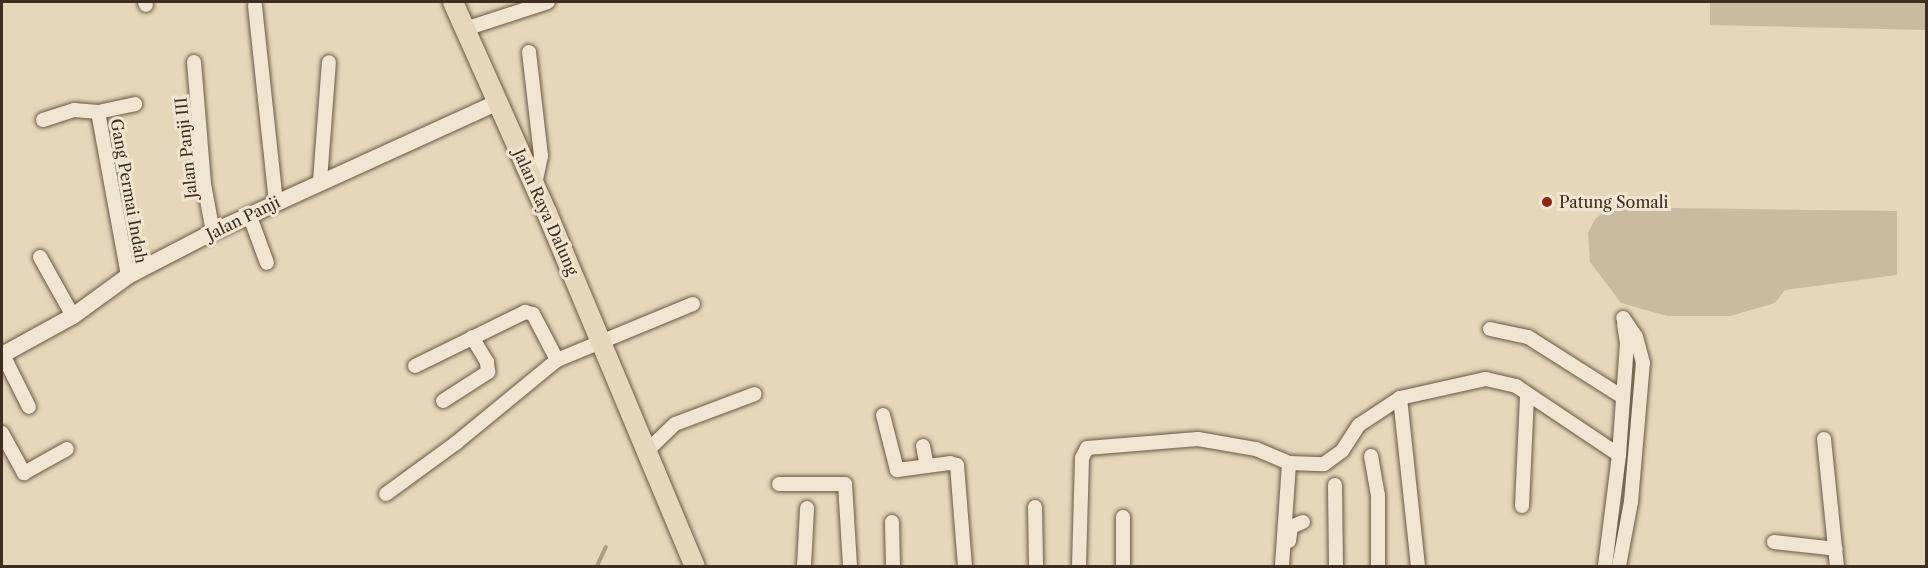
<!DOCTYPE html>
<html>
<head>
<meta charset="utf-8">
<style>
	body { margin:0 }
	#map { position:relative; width:1928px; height:568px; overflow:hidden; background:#e6d7ba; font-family:"Libre Caslon Text",serif }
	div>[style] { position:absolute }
	.green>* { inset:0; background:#c9baa0 }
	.stream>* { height:4px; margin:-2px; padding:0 2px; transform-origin:2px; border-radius:2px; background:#ad9d86 }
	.roads { filter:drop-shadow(0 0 2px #685846) drop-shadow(0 0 2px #685846) }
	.minor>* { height:14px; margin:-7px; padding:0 7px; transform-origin:7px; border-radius:7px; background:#efe5d2 }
	.tertiary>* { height:16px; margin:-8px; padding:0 8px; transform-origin:8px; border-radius:8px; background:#efe5d2 }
	.primary>* { height:20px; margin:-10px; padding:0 10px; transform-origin:10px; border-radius:10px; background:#e6d7ba }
	.dots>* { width:16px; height:16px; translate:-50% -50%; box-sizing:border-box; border:3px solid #efe5d2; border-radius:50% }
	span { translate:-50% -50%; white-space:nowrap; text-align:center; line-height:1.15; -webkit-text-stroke:6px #efe5d2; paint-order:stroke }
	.street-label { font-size:16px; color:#3e2d20 }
	.poi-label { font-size:16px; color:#3e2d20 }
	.left { translate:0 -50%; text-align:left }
	.frame { position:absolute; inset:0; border:3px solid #3e2d20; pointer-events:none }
</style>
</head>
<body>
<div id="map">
	<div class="green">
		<i style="clip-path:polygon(1710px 2px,1926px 2px,1926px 30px,1710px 25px)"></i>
		<i style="clip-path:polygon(1672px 208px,1897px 211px,1897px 275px,1785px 290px,1775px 303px,1730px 316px,1667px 316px,1621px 303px,1590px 262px,1588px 233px,1595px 219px,1608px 209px)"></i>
	</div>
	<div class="stream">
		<i style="left:597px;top:566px;width:21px;rotate:-65deg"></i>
	</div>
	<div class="roads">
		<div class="minor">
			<i style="left:145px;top:2px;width:3px;rotate:72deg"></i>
			<i style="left:255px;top:6px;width:196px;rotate:83.9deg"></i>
			<i style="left:465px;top:29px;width:87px;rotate:-18deg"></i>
			<i style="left:529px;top:52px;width:105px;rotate:83.4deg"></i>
			<i style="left:541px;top:156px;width:30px;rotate:102deg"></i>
			<i style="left:194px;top:62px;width:122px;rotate:85.3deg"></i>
			<i style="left:204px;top:184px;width:49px;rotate:79.4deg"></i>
			<i style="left:98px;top:112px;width:167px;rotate:79.6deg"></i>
			<i style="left:43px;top:120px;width:33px;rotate:-18deg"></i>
			<i style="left:74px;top:110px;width:24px;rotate:5deg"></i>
			<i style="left:98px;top:112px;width:38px;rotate:-12deg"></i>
			<i style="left:320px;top:181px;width:119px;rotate:-85.7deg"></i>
			<i style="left:249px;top:214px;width:52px;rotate:69.8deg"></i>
			<i style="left:40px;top:257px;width:68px;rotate:60.8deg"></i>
			<i style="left:1490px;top:329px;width:39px;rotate:12deg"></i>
			<i style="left:1528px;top:337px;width:110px;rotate:32.4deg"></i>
			<i style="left:3px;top:355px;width:58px;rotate:63.4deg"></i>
			<i style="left:415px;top:366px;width:123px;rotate:-26.1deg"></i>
			<i style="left:525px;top:312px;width:8px;rotate:14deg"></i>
			<i style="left:533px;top:314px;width:52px;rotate:62.4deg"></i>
			<i style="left:557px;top:360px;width:147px;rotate:-22.4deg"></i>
			<i style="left:1400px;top:398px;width:169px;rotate:83.9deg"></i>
			<i style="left:443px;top:401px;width:54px;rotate:-32.8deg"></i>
			<i style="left:488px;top:372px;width:10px;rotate:-96deg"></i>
			<i style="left:487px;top:362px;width:29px;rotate:-121deg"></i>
			<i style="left:883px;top:415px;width:57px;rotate:75.7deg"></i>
			<i style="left:897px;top:470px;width:53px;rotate:-7.5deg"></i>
			<i style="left:950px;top:463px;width:7px;rotate:16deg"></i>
			<i style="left:957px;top:465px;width:101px;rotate:85.5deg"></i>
			<i style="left:2px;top:433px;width:46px;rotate:61.2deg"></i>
			<i style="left:24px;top:473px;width:49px;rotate:-29.2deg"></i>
			<i style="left:1824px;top:439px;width:128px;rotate:84.2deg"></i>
			<i style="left:923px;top:446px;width:20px;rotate:79deg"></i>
			<i style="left:648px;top:450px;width:37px;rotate:-44deg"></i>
			<i style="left:675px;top:424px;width:85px;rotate:-20.6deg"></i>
			<i style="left:1371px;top:456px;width:40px;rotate:80deg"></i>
			<i style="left:1378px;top:495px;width:71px;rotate:90deg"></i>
			<i style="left:779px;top:484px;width:66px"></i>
			<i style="left:845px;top:484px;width:82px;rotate:86.5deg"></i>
			<i style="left:1335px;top:485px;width:81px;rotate:89.3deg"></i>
			<i style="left:386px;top:494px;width:87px;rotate:-36.1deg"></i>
			<i style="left:456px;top:443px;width:131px;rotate:-39.4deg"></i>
			<i style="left:1522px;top:506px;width:110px;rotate:-87.4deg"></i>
			<i style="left:1035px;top:507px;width:59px;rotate:89deg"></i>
			<i style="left:1123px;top:517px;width:49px;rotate:90deg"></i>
			<i style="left:892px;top:522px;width:44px;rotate:88.7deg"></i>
			<i style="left:1289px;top:541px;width:14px;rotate:-82deg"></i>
			<i style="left:1291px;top:527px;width:13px;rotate:-23deg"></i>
			<i style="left:1774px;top:542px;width:62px;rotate:6.4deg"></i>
			<i style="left:804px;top:566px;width:58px;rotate:-87deg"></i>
			<i style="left:1079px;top:566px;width:108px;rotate:-88.4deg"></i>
			<i style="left:1082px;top:458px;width:11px;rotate:-63deg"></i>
			<i style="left:1087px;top:448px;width:111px;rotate:-4.6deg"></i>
			<i style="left:1198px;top:439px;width:59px;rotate:9.8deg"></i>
			<i style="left:1256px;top:449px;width:36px;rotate:23deg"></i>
			<i style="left:1289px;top:463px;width:35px;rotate:2deg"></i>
			<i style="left:1324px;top:464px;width:22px;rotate:-36deg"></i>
			<i style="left:1342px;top:451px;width:31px;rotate:-57deg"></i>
			<i style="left:1359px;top:425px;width:49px;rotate:-33.4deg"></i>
			<i style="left:1400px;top:398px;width:88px;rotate:-12.5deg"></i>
			<i style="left:1486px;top:379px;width:31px;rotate:13deg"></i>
			<i style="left:1516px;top:386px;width:124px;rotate:33.8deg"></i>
			<i style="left:1282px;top:566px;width:103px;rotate:-86.1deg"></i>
			<i style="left:1605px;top:566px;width:112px;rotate:-82.8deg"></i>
			<i style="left:1619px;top:455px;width:112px;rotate:-85.9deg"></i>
			<i style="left:1627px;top:343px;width:19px;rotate:-99deg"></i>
			<i style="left:1619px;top:566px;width:65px;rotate:-79.4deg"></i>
			<i style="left:1631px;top:502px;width:140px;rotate:-85.1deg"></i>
			<i style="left:1643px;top:363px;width:27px;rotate:-105deg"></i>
			<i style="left:1636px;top:337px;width:23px;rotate:-124deg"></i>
		</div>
		<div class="tertiary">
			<i style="left:2px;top:355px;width:81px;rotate:-28.8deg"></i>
			<i style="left:73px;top:316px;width:68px;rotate:-36deg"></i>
			<i style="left:128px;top:276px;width:96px;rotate:-27.4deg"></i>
			<i style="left:213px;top:232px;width:311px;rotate:-24.5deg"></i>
		</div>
		<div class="primary">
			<i style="left:453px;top:2px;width:231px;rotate:66deg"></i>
			<i style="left:547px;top:213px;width:383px;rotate:67.3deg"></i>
		</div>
	</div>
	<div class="dots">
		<i style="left:1547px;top:202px;background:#8f2418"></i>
	</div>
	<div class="street-label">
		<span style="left:186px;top:148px;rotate:-96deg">Jalan Panji III</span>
		<span style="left:129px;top:191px;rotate:80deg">Gang Permai Indah</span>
		<span style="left:546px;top:212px;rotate:66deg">Jalan Raya Dalung</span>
		<span style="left:243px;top:218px;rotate:-26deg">Jalan Panji</span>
	</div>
	<div class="poi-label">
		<span class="left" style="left:1559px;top:202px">Patung Somali</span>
	</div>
	<div class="frame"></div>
</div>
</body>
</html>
